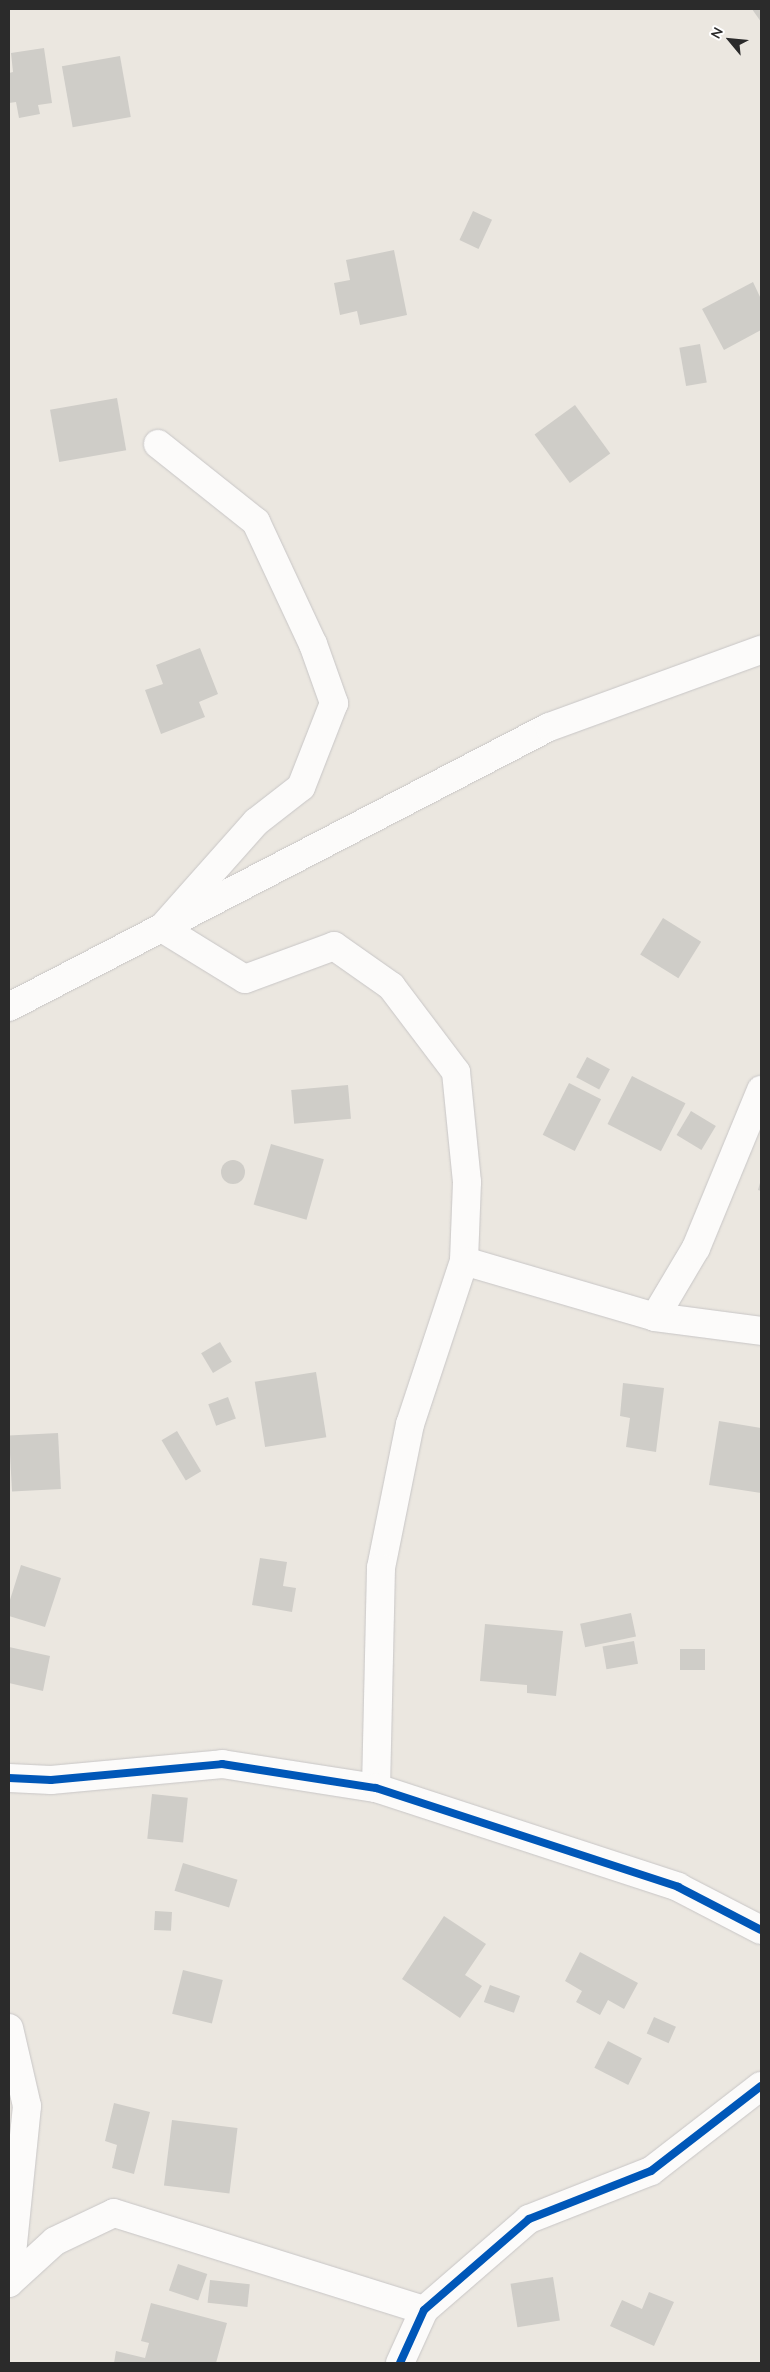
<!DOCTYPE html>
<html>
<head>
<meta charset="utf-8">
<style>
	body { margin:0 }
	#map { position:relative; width:770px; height:2372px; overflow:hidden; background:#ebe7e0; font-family:Quicksand,sans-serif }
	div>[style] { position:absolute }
	.building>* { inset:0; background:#cfcdc8; transform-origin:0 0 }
	.round { border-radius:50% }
	.roads { filter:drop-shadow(0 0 1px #c8c6c6) drop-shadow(0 0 1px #c8c6c6) }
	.minor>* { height:28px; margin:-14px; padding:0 14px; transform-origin:14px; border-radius:14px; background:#fcfbfa }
	.cycleway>* { height:8px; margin:-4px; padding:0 4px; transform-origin:4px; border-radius:4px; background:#0057b8 }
	span { translate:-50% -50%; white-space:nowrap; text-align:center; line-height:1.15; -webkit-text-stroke:4px #fff; paint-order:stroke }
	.frame { position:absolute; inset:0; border:10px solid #2b2b2b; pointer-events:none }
	.north { position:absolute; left:705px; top:15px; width:50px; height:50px; -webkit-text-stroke:4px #fff; paint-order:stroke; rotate:298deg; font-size:14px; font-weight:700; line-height:20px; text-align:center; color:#2b2b2b }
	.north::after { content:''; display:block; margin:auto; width:18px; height:22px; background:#2b2b2b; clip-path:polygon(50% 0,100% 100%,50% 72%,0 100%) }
</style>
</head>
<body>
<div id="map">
	<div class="building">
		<i style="clip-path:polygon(752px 9px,761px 9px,761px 22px)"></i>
		<i style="clip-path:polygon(44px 48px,52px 103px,38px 105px,40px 114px,19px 118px,16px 102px,9px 103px,9px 73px,13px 72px,11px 53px)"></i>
		<i style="left:120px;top:56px;width:62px;height:59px;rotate:80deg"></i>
		<i style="left:473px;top:211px;width:21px;height:32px;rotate:25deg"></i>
		<i style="clip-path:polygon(394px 250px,407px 315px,360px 325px,357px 311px,340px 315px,334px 283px,350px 280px,346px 260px)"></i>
		<i style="clip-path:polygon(753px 282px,761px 299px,761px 330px,724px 350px,702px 309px)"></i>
		<i style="left:700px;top:344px;width:39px;height:21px;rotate:80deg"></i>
		<i style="left:117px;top:398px;width:53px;height:68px;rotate:80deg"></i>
		<i style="left:575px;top:405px;width:60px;height:50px;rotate:54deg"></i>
		<i style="clip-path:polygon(200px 648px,218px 694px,199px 702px,205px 717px,161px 734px,145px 690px,163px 684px,156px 665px)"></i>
		<i style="left:663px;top:918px;width:45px;height:43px;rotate:32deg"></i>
		<i style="left:587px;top:1057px;width:26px;height:23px;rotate:28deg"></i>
		<i style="left:632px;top:1076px;width:60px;height:54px;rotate:27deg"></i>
		<i style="left:569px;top:1083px;width:36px;height:58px;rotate:27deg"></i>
		<i style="left:348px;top:1085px;width:34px;height:57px;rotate:85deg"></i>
		<i style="left:691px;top:1111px;width:29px;height:28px;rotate:31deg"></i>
		<i style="left:271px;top:1144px;width:55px;height:63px;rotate:16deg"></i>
		<i class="round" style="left:221px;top:1160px;width:24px;height:24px"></i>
		<i style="clip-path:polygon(761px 1179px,761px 1191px,758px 1190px)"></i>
		<i style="left:220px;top:1342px;width:23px;height:22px;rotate:59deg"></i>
		<i style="left:316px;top:1372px;width:66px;height:62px;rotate:81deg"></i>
		<i style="clip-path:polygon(623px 1383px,664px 1388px,656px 1452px,626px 1447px,630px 1418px,620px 1416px)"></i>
		<i style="left:228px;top:1397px;width:23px;height:21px;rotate:70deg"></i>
		<i style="clip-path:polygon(719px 1421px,761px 1428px,761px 1493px,709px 1485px)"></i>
		<i style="left:177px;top:1431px;width:47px;height:18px;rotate:59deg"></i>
		<i style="left:58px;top:1433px;width:56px;height:49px;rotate:87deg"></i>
		<i style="clip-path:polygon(260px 1558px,287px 1562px,283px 1586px,296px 1588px,292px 1612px,252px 1605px)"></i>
		<i style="clip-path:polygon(21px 1565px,61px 1578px,45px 1627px,9px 1616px,9px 1603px)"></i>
		<i style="left:631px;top:1613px;width:24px;height:52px;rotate:78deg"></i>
		<i style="clip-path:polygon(485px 1624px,563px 1631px,556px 1696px,527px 1693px,527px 1685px,480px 1681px)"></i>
		<i style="left:634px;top:1641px;width:23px;height:32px;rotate:80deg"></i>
		<i style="clip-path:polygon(9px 1647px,50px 1656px,43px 1691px,9px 1683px)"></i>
		<i style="left:680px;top:1649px;width:25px;height:21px"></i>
		<i style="left:152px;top:1794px;width:36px;height:45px;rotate:6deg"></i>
		<i style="left:183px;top:1863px;width:57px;height:29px;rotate:17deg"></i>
		<i style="left:155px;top:1911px;width:17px;height:19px;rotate:3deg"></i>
		<i style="clip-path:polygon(444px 1916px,486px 1944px,465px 1975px,482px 1986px,460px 2018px,402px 1979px)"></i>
		<i style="clip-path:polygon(580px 1952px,638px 1983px,624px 2009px,608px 2000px,600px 2015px,576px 2002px,582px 1991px,565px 1981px)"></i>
		<i style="left:183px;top:1970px;width:41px;height:45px;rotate:14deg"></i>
		<i style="left:490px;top:1985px;width:32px;height:18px;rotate:20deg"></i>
		<i style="left:654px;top:2017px;width:24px;height:18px;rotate:24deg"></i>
		<i style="left:608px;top:2041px;width:38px;height:30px;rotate:27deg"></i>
		<i style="clip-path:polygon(114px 2103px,150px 2112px,134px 2174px,112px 2168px,117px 2145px,105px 2141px)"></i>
		<i style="left:172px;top:2120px;width:66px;height:66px;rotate:7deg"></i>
		<i style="left:178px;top:2264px;width:31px;height:28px;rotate:19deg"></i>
		<i style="left:553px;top:2277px;width:44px;height:43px;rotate:81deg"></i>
		<i style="left:210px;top:2280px;width:40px;height:23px;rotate:6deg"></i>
		<i style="clip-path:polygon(649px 2292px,674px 2302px,654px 2346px,610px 2326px,622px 2300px,642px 2309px)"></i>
		<i style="clip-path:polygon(151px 2303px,227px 2323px,216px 2363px,114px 2363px,116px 2351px,145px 2358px,149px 2343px,141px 2341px)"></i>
	</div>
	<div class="roads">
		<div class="minor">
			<i style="left:158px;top:444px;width:125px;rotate:38.5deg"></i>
			<i style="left:256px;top:522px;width:135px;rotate:65deg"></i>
			<i style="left:313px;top:644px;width:63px;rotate:70.4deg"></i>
			<i style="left:334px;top:703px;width:90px;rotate:111.4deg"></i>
			<i style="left:301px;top:787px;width:57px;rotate:142.1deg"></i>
			<i style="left:256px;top:822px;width:142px;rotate:131.6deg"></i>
			<i style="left:162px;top:928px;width:97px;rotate:31.6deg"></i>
			<i style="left:245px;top:979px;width:95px;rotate:-20.3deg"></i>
			<i style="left:334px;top:946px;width:70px;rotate:35.1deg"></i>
			<i style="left:391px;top:986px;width:108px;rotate:52.9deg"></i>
			<i style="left:456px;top:1072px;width:111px;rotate:84.3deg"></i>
			<i style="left:467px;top:1182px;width:79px;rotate:92.2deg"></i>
			<i style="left:464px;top:1261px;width:172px;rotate:108.3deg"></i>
			<i style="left:410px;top:1424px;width:147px;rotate:101.4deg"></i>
			<i style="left:381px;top:1568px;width:220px;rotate:91.3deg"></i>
			<i style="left:9px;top:1007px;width:608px;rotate:-27.41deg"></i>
			<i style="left:549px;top:727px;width:226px;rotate:-20deg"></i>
			<i style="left:464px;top:1261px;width:199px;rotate:16.3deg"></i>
			<i style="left:655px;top:1317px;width:107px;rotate:7.5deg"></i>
			<i style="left:655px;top:1317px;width:80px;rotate:-59.3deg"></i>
			<i style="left:696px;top:1248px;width:171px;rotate:-67.6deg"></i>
			<i style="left:9px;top:1778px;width:42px;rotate:2.7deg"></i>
			<i style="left:51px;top:1780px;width:172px;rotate:-5.3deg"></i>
			<i style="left:222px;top:1764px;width:156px;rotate:8.9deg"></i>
			<i style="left:376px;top:1788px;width:318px;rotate:18.1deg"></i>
			<i style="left:678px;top:1887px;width:93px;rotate:27.4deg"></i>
			<i style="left:9px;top:2028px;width:80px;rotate:77deg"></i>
			<i style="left:27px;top:2106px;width:178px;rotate:95.8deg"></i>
			<i style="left:9px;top:2283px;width:62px;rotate:-42.4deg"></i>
			<i style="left:55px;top:2241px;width:65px;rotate:-25.4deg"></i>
			<i style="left:114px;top:2213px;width:325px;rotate:17.4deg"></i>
			<i style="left:400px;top:2363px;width:58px;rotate:-65.6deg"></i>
			<i style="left:424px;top:2310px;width:139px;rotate:-40.9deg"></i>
			<i style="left:529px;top:2219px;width:131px;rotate:-21.5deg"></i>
			<i style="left:651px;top:2171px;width:139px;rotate:-37.7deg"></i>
		</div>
	</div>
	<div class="cycleway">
		<i style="left:9px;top:1778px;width:42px;rotate:2.7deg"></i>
		<i style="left:51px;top:1780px;width:172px;rotate:-5.3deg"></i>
		<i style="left:222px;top:1764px;width:156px;rotate:8.9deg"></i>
		<i style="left:376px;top:1788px;width:318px;rotate:18.1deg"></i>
		<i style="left:678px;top:1887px;width:93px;rotate:27.4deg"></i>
		<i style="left:400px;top:2363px;width:58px;rotate:-65.6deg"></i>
		<i style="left:424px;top:2310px;width:139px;rotate:-40.9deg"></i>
		<i style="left:529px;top:2219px;width:131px;rotate:-21.5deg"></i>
		<i style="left:651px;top:2171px;width:139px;rotate:-37.7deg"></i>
	</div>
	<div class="frame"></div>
	<div class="north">N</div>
</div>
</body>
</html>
